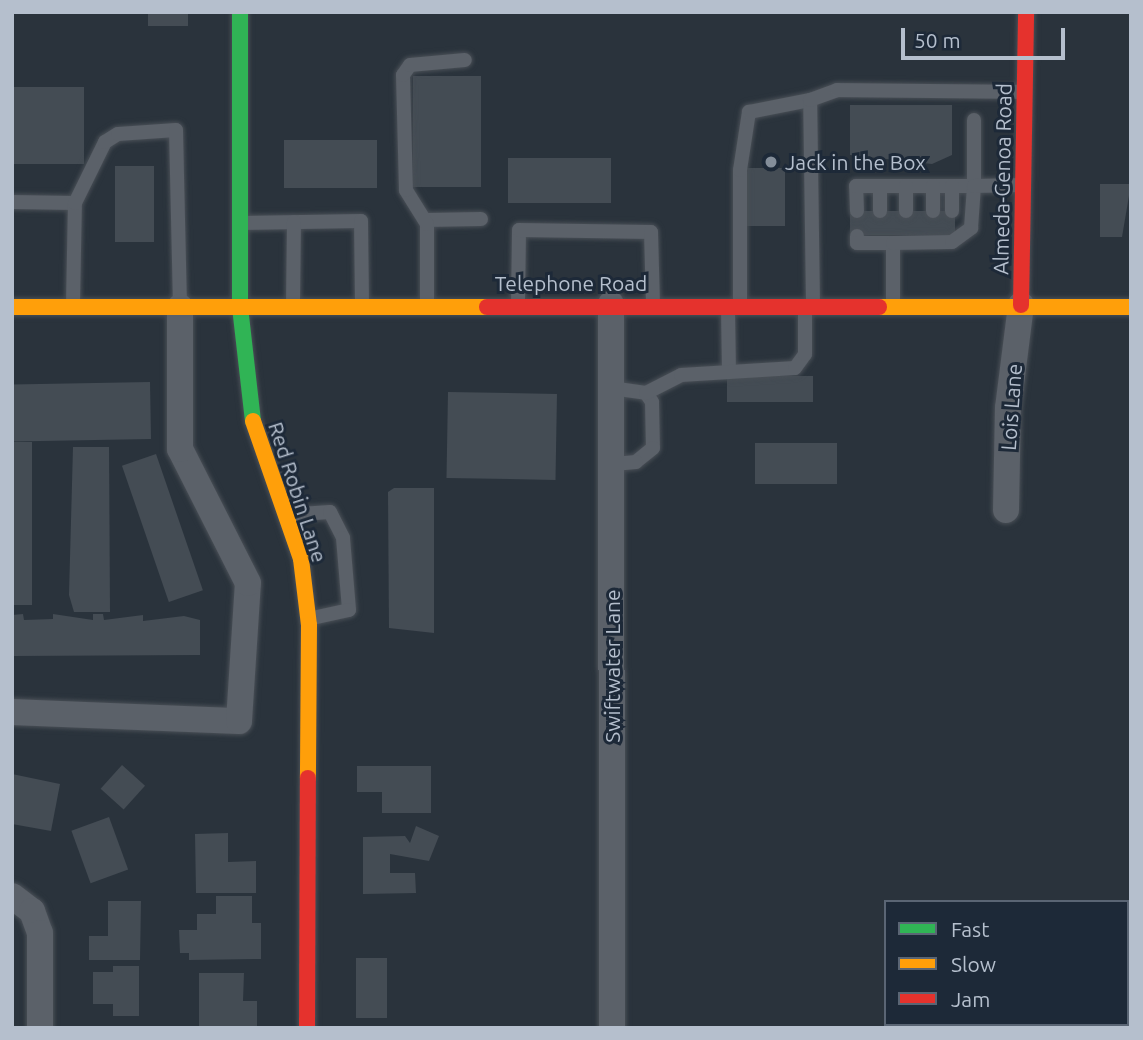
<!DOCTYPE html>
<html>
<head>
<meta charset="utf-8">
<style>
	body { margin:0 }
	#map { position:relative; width:1143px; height:1040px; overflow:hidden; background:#2a333c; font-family:Ubuntu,sans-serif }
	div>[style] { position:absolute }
	.building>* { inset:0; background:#444c54; transform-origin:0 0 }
	.roads { filter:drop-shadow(0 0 2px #494f56) drop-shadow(0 0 2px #494f56) }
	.lane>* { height:14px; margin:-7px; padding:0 7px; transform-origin:7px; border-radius:7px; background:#5b6169 }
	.street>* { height:26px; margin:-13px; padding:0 13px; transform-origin:13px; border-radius:13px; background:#5b6169 }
	.fast>* { height:16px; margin:-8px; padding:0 8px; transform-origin:8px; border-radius:8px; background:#30b455 }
	.slow>* { height:16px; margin:-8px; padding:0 8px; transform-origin:8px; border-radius:8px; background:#ff9f0a }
	.jam>* { height:16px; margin:-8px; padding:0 8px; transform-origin:8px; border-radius:8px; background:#e5322d }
	.dots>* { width:19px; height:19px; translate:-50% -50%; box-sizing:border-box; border:4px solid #1d2938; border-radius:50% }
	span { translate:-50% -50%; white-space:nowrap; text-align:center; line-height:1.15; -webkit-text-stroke:6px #1d2938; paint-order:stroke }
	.poi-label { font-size:21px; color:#b5bfcd }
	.left { translate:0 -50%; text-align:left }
	.street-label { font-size:21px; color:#b5bfcd }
	.frame { position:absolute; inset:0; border:14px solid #b5bfcd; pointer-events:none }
	.legend { position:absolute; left:884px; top:900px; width:245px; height:126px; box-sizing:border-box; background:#1d2938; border:2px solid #5a6574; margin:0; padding:9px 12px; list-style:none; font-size:21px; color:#b5bfcd }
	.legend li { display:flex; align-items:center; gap:14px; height:35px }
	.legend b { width:35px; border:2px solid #5a6574 }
	.scale { position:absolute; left:901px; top:28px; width:164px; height:32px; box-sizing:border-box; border:4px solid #b5bfcd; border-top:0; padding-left:9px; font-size:21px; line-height:24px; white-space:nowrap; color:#b5bfcd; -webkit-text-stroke:5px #1d2938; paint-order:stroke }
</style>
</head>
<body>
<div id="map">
	<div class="building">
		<i style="left:148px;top:12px;width:40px;height:14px"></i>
		<i style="left:413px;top:76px;width:68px;height:111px"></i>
		<i style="left:12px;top:87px;width:72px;height:77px"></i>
		<i style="clip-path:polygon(850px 105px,952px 105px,952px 155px,932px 164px,850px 155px)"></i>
		<i style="left:284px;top:140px;width:93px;height:48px"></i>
		<i style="left:508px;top:158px;width:103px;height:45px"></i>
		<i style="left:115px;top:166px;width:39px;height:76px"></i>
		<i style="left:743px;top:168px;width:42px;height:58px"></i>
		<i style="clip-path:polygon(1100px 184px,1131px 184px,1122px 237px,1100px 237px)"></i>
		<i style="left:850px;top:211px;width:105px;height:24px"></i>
		<i style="left:727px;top:376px;width:86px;height:26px"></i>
		<i style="left:150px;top:382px;width:57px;height:138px;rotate:89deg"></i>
		<i style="left:448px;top:392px;width:109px;height:86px;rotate:1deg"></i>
		<i style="left:12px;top:442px;width:20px;height:163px"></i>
		<i style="left:837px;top:443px;width:41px;height:82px;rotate:90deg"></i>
		<i style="clip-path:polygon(73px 447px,109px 447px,110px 612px,74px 612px,69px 595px)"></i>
		<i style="left:156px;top:454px;width:144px;height:36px;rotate:71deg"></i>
		<i style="clip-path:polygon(394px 488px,434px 488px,434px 633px,389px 628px,388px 492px)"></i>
		<i style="clip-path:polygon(23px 614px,24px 620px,53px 619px,53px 614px,93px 620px,93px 614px,103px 614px,104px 620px,143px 615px,143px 621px,184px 616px,200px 620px,200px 655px,12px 656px,12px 615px)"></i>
		<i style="left:122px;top:765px;width:31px;height:32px;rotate:42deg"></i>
		<i style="clip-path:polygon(357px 766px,431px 766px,431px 813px,382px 813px,382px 792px,357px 792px)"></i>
		<i style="clip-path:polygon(12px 774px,60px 784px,51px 831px,12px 824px)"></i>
		<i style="left:109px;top:817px;width:56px;height:40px;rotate:70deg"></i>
		<i style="clip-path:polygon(416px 826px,439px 836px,429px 861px,390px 854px,390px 873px,415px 873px,416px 893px,363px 894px,363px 837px,405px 836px,410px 843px)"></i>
		<i style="clip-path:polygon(228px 833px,228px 862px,256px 861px,256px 893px,196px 893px,195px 834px)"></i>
		<i style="clip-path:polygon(216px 896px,252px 896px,252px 923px,261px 923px,261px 959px,189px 960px,189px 953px,180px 953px,179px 930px,197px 930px,197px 914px,216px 914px)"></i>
		<i style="clip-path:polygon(108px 901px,141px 901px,140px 960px,89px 960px,89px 936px,108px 936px)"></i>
		<i style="left:356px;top:958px;width:31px;height:60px"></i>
		<i style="clip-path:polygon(113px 966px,139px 966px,139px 1016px,113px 1016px,113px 1004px,93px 1004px,93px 972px,113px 972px)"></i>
		<i style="clip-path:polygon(199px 973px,244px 973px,243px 1001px,257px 1001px,257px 1026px,199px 1026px)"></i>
	</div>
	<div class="roads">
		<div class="lane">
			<i style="left:880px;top:186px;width:25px;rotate:90deg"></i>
			<i style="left:12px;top:202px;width:63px;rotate:0.9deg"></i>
			<i style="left:857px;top:211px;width:25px;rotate:-92deg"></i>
			<i style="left:856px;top:186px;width:118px"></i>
			<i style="left:974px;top:186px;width:66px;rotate:-90deg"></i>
			<i style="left:906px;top:211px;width:25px;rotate:-90deg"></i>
			<i style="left:933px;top:211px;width:25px;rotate:-90deg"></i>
			<i style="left:952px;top:211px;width:25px;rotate:-90deg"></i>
			<i style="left:425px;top:220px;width:56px;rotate:-1deg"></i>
			<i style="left:241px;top:223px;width:120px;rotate:-1deg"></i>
			<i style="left:361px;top:221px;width:83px;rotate:89.3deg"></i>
			<i style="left:857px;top:236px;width:7px;rotate:90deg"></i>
			<i style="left:857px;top:243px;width:36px"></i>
			<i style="left:518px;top:303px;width:73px;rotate:-89.2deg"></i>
			<i style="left:519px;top:230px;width:132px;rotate:0.9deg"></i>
			<i style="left:651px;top:232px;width:72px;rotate:88.4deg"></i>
			<i style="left:73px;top:304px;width:101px;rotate:-88.9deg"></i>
			<i style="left:75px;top:203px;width:68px;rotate:-63.8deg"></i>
			<i style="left:105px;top:142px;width:15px;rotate:-32deg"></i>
			<i style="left:118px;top:134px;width:58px;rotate:-3.9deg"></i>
			<i style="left:176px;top:130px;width:176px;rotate:88.7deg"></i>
			<i style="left:293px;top:304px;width:82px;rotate:-89.3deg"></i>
			<i style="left:740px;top:304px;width:134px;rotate:-90deg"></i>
			<i style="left:740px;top:170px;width:59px;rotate:-81.2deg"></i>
			<i style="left:749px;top:112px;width:62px;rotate:-11.1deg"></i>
			<i style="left:813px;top:304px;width:204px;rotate:-90.8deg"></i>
			<i style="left:810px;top:100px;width:29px;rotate:-20deg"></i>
			<i style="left:837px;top:90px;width:187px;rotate:0.6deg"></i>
			<i style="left:893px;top:304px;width:61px;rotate:-90deg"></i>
			<i style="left:893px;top:243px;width:59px;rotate:-1deg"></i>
			<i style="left:952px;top:242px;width:24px;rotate:-36deg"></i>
			<i style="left:971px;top:228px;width:42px;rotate:-85.9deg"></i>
			<i style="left:974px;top:186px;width:48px;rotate:-1.2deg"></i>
			<i style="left:427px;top:305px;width:81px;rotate:-90deg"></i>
			<i style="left:427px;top:224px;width:40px;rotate:-122deg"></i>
			<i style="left:406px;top:190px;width:115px;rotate:-91.5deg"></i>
			<i style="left:403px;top:75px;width:12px;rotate:-55deg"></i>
			<i style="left:410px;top:65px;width:55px;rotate:-5.2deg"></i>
			<i style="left:728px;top:309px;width:62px;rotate:89.1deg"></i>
			<i style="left:611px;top:388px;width:35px;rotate:8deg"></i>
			<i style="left:646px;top:393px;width:11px;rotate:56deg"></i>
			<i style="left:652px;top:402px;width:46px;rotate:88.8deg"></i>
			<i style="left:653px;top:448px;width:22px;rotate:141deg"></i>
			<i style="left:636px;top:462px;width:25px;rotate:175deg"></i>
			<i style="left:646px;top:393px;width:39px;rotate:-27deg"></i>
			<i style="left:681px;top:375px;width:114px;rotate:-3.5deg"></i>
			<i style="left:795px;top:368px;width:17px;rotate:-54deg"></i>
			<i style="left:805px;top:354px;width:47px;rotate:-90deg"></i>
			<i style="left:285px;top:515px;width:45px;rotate:-3.8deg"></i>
			<i style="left:330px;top:512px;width:29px;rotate:63deg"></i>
			<i style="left:343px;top:538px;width:72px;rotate:85.2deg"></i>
			<i style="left:349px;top:610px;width:42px;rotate:167.6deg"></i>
		</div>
		<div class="street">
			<i style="left:611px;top:304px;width:724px;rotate:89.92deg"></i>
			<i style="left:1006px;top:510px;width:102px;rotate:-88.9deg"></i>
			<i style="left:1008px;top:408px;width:104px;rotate:-82.8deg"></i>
			<i style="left:12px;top:712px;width:227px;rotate:2.3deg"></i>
			<i style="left:239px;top:721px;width:138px;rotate:-86.3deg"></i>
			<i style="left:248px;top:583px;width:150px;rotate:-116.9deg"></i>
			<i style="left:180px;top:449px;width:142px;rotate:-90deg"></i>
			<i style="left:12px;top:896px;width:25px;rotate:37deg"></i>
			<i style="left:32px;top:911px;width:23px;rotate:70deg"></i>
			<i style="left:40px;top:933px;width:95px;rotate:90deg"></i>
		</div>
		<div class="fast">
			<i style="left:240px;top:12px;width:295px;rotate:90deg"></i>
			<i style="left:240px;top:307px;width:115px;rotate:83.5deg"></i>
		</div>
		<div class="slow">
			<i style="left:12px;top:307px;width:475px"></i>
			<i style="left:879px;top:307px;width:252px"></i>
			<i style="left:253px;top:421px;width:146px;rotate:70.8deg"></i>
			<i style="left:301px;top:559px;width:66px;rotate:83.1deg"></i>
			<i style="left:309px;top:625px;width:153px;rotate:90.4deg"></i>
		</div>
		<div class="jam">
			<i style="left:1021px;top:305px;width:293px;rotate:-89deg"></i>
			<i style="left:487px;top:307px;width:392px"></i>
			<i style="left:307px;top:1028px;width:250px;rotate:-89.8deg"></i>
		</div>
	</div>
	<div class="dots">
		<i style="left:771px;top:162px;background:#848e9a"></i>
	</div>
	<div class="poi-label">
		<span class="left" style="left:785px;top:162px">Jack in the Box</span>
	</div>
	<div class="street-label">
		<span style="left:1002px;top:179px;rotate:-89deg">Almeda-Genoa Road</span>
		<span style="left:571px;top:283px">Telephone Road</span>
		<span style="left:1011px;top:407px;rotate:-86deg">Lois Lane</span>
		<span style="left:298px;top:492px;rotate:72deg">Red Robin Lane</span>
		<span style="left:612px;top:666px;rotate:-90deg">Swiftwater Lane</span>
	</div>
	<div class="frame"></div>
	<ul class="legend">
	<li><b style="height:9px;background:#30b455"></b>Fast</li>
	<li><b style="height:9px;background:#ff9f0a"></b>Slow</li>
	<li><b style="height:9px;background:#e5322d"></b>Jam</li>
	</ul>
	<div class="scale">50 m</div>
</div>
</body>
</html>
